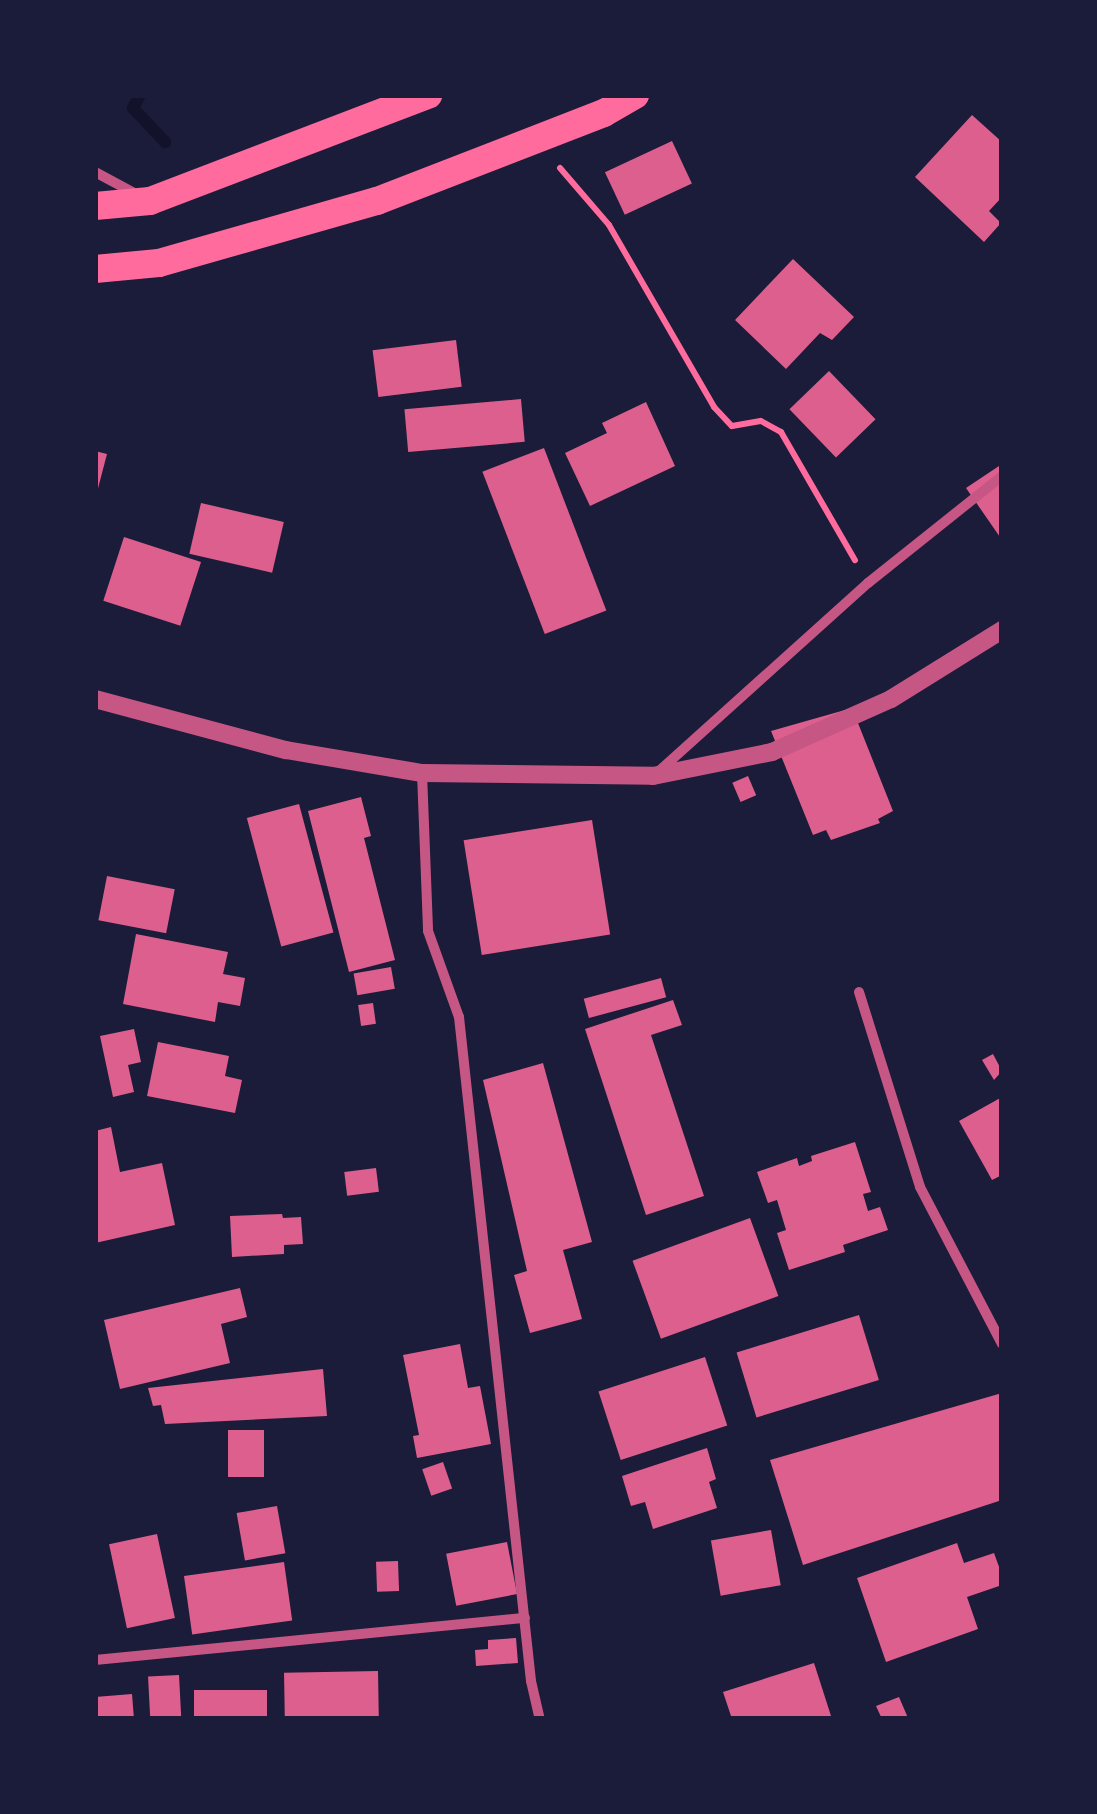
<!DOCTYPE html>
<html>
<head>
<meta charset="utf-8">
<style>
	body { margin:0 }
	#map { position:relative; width:1097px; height:1814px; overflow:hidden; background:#1b1b3a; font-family:Signika,sans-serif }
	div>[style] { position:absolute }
	.stream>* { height:12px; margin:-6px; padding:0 6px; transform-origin:6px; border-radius:6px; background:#12122b }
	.building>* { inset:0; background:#dd5f8e; transform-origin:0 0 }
	.path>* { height:6px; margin:-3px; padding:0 3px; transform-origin:3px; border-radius:3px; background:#ff6b9d }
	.minor>* { height:10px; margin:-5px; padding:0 5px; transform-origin:5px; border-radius:5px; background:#c65784 }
	.tertiary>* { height:18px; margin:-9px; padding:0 9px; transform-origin:9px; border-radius:9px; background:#c65784 }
	.trunk>* { height:28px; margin:-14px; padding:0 14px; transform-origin:14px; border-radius:14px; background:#ff6b9d }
	span { translate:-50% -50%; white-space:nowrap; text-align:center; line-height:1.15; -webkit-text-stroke:10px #1b1b3a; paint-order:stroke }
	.frame { position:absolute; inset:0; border:98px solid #1b1b3a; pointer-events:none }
</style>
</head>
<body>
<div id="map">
	<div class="stream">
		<i style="left:140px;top:95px;width:15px;rotate:118deg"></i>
		<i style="left:133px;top:108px;width:47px;rotate:46.7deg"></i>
	</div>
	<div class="building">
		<i style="clip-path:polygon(972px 115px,1002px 142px,1002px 197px,989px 211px,1001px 223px,984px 242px,915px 177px)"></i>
		<i style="left:672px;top:141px;width:47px;height:74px;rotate:65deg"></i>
		<i style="clip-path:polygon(793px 259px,854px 317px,832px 340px,820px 333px,786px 369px,735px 320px)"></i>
		<i style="left:456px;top:340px;width:47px;height:84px;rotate:83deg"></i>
		<i style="left:829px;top:371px;width:67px;height:55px;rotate:46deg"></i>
		<i style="left:521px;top:399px;width:43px;height:117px;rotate:85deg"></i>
		<i style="clip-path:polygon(646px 402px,675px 466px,590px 506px,565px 453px,607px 433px,602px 423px)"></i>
		<i style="left:544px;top:448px;width:174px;height:66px;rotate:69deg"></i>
		<i style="clip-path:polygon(95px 451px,107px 454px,96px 496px,95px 495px)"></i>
		<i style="clip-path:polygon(1002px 464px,1002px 540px,966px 488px)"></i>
		<i style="left:201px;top:503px;width:85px;height:52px;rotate:13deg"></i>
		<i style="left:124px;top:537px;width:81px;height:67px;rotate:18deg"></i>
		<i style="clip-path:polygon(852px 708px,893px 811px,878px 819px,880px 823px,831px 840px,826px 830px,813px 835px,771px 731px)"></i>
		<i style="left:748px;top:776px;width:21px;height:17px;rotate:67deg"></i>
		<i style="clip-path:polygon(361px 797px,371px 836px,364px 838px,395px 960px,349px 972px,308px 811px)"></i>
		<i style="left:299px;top:804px;width:133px;height:54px;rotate:75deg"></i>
		<i style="left:592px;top:820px;width:116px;height:130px;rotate:81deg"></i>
		<i style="left:107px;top:876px;width:69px;height:45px;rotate:11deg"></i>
		<i style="clip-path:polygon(136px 934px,228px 952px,223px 974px,245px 978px,240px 1006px,218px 1002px,215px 1022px,123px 1004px)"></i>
		<i style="left:391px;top:967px;width:22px;height:38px;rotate:80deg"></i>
		<i style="left:661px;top:978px;width:20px;height:80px;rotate:75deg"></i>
		<i style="clip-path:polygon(673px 1000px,682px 1025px,651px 1035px,704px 1196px,646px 1215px,585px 1029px)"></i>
		<i style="left:373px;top:1003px;width:21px;height:15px;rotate:82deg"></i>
		<i style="clip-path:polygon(134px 1029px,141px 1062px,128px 1065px,134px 1092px,113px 1097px,100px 1036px)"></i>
		<i style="clip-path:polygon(158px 1042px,229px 1056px,225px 1076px,242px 1080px,235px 1113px,147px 1096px)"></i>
		<i style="clip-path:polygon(993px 1054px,1002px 1071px,994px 1080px,982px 1060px)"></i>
		<i style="clip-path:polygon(543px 1063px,592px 1242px,563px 1250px,582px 1319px,530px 1333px,514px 1275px,527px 1271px,483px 1080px)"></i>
		<i style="clip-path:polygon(1002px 1097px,1002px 1175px,992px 1180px,959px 1121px)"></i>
		<i style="clip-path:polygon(111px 1127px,120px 1172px,162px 1163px,175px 1225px,95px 1243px,95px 1131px)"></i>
		<i style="clip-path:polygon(855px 1142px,871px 1192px,863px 1194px,868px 1211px,880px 1207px,888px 1230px,843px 1245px,845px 1252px,789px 1270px,777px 1233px,786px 1230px,777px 1200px,768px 1203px,757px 1172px,797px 1158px,799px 1166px,812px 1161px,811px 1156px)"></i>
		<i style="left:376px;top:1168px;width:24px;height:32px;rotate:83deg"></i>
		<i style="clip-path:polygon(282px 1214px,283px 1218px,301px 1217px,303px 1244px,284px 1245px,284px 1254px,232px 1257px,230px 1216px)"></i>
		<i style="left:750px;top:1218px;width:83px;height:125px;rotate:70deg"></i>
		<i style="clip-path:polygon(240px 1288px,247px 1317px,221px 1324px,230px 1363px,120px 1389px,104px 1320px)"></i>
		<i style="left:859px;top:1315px;width:68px;height:128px;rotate:73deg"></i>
		<i style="clip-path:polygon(460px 1344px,468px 1388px,480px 1386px,491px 1444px,417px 1458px,413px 1436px,419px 1435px,403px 1355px)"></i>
		<i style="left:705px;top:1357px;width:72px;height:112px;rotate:72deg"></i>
		<i style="clip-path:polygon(323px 1369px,327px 1416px,165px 1424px,161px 1405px,153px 1406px,148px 1388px)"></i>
		<i style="clip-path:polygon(1002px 1393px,1002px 1500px,803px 1565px,770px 1460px)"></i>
		<i style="left:228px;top:1430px;width:36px;height:47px"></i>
		<i style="clip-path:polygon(707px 1448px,716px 1479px,709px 1482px,717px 1508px,653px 1529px,645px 1502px,631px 1506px,622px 1476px)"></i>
		<i style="left:443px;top:1462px;width:28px;height:22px;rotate:71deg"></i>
		<i style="left:277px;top:1506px;width:48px;height:41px;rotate:80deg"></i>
		<i style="left:771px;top:1530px;width:56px;height:61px;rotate:80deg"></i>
		<i style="left:157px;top:1534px;width:86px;height:49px;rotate:78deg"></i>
		<i style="left:507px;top:1542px;width:53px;height:62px;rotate:79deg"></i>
		<i style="clip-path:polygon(957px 1543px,964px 1563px,994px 1553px,1002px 1575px,1002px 1585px,967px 1597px,978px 1629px,886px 1662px,857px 1578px)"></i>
		<i style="left:398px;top:1561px;width:30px;height:22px;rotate:88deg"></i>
		<i style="left:284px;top:1562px;width:59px;height:101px;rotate:82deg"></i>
		<i style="clip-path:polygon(516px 1638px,518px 1663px,476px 1666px,475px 1650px,488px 1649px,488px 1640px)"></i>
		<i style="clip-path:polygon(814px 1663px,832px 1719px,732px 1719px,723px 1692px)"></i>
		<i style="left:378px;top:1671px;width:48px;height:94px;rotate:89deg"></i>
		<i style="left:179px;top:1675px;width:44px;height:31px;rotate:87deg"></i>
		<i style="left:267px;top:1690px;width:29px;height:73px;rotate:90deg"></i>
		<i style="clip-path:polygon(132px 1694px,134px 1719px,95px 1719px,95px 1697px)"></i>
		<i style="clip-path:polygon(899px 1697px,908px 1718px,882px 1719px,876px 1706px)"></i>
	</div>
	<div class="path">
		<i style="left:560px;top:168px;width:75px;rotate:49.3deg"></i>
		<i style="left:609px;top:225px;width:210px;rotate:60deg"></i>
		<i style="left:714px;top:407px;width:26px;rotate:47deg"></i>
		<i style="left:732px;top:426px;width:29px;rotate:-10deg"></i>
		<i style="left:761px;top:421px;width:23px;rotate:29deg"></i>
		<i style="left:781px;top:432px;width:148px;rotate:60deg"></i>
	</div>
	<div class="minor">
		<i style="left:95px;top:172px;width:49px;rotate:28.1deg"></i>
		<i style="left:658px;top:772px;width:283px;rotate:-42deg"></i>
		<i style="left:868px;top:583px;width:171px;rotate:-38.6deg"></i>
		<i style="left:422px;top:773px;width:158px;rotate:87.8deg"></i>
		<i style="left:428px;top:931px;width:91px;rotate:70.2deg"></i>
		<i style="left:459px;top:1017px;width:668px;rotate:83.81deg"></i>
		<i style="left:531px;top:1681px;width:39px;rotate:77deg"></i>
		<i style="left:859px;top:992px;width:204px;rotate:72.6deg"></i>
		<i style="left:920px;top:1187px;width:177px;rotate:62.4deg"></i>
		<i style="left:95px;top:1660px;width:432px;rotate:-5.6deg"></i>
	</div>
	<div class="tertiary">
		<i style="left:95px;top:699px;width:198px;rotate:15deg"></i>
		<i style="left:286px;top:750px;width:138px;rotate:9.6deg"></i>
		<i style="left:422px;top:773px;width:231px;rotate:0.7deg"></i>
		<i style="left:653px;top:776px;width:121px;rotate:-11.4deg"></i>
		<i style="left:772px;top:752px;width:130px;rotate:-24deg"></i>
		<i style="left:891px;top:699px;width:131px;rotate:-31.9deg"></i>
	</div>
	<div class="trunk">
		<i style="left:95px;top:206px;width:55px;rotate:-5.2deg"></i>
		<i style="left:150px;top:201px;width:298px;rotate:-20.9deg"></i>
		<i style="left:95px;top:269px;width:64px;rotate:-5.4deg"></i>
		<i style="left:159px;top:263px;width:227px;rotate:-15.9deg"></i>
		<i style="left:377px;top:201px;width:243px;rotate:-21.2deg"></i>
		<i style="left:604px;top:113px;width:36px;rotate:-30deg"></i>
	</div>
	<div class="frame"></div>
</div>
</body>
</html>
